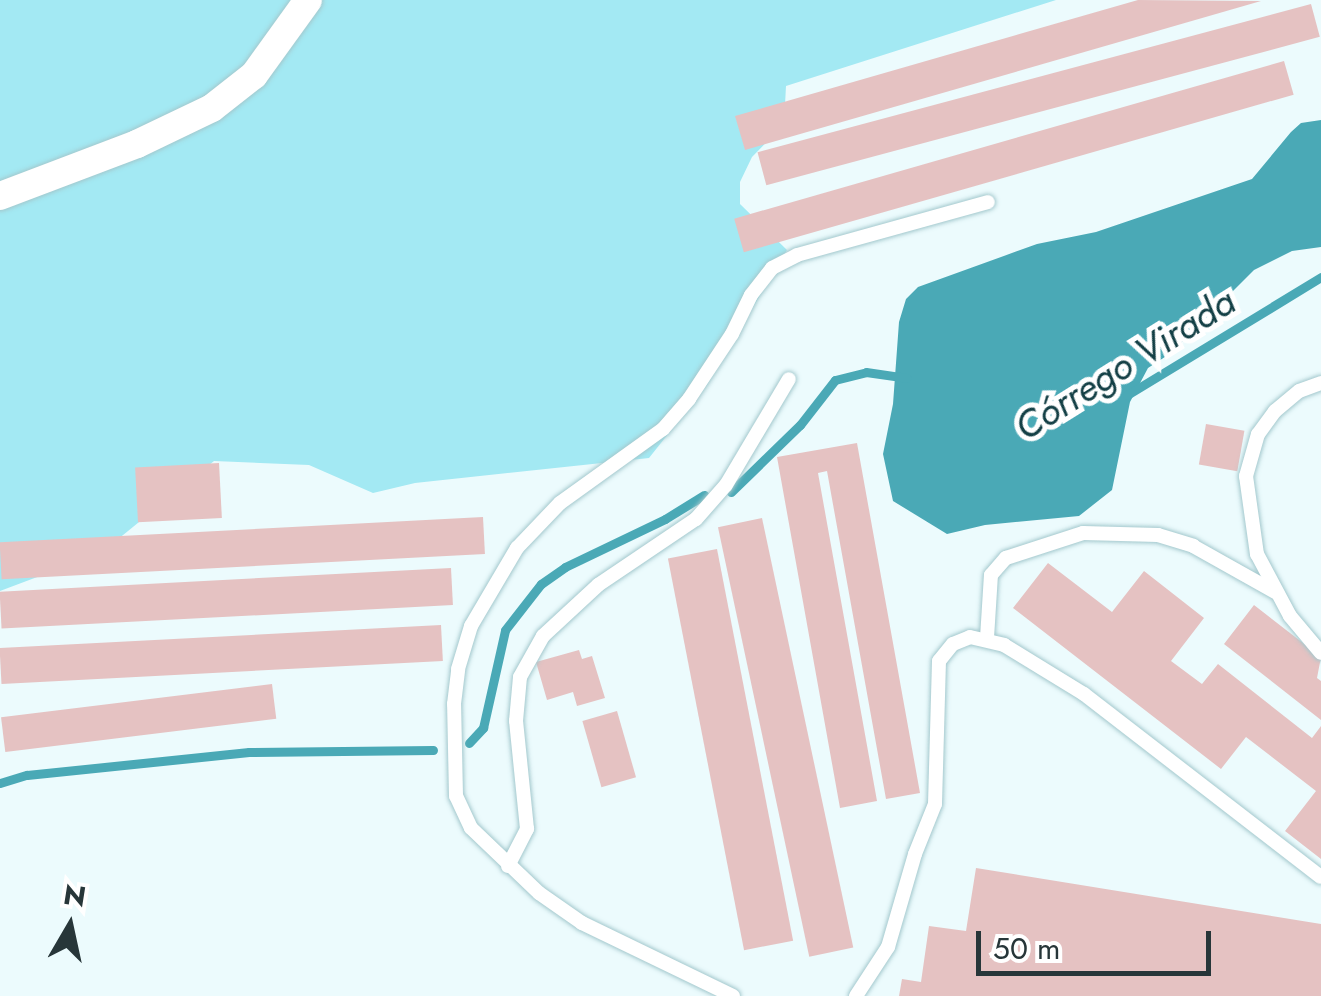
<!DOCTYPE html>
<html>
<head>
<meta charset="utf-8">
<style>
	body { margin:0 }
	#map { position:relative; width:1321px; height:996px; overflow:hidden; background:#ecfbfd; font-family:Jost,sans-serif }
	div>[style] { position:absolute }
	.green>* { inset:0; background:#a3e9f3 }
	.water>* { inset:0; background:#4aa9b6 }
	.stream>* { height:9px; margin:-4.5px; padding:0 4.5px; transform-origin:4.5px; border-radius:4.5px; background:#4aa9b6 }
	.building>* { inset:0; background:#e5c2c2; transform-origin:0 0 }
	.roads { filter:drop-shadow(0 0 2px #a3c8cd) drop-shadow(0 0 2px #a3c8cd) }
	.lane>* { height:14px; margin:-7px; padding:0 7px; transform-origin:7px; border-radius:7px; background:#fff }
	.street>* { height:28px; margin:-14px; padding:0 14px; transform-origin:14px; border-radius:14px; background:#fff }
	span { translate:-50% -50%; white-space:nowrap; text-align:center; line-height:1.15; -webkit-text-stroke:10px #fff; paint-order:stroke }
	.water-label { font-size:38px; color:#133f45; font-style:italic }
	.north { position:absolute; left:20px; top:876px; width:100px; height:100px; -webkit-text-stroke:8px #fff; paint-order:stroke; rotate:9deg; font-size:28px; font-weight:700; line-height:40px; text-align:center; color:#273639 }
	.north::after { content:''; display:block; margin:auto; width:35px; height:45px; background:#273639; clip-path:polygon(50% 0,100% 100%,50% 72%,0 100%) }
	.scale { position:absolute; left:976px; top:931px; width:235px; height:45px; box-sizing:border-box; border:5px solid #273639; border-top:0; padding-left:12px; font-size:30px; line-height:35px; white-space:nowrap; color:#273639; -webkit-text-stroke:8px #fff; paint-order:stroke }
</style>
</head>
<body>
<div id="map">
	<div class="green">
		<i style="clip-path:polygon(0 0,1056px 0,786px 86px,784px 124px,752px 157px,740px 182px,740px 204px,787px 250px,707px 385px,649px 458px,415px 483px,373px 493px,309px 465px,214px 461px,101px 553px,0 591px)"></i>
	</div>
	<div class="water">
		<i style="clip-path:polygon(1321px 120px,1321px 247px,1292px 251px,1254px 270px,1171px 353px,1148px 368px,1130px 402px,1112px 490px,1079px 516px,985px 525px,947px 534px,893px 501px,883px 454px,893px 404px,899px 322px,906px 299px,918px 287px,1037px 244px,1096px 232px,1252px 179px,1291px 132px,1301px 123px)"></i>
	</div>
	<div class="stream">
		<i style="left:1127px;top:395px;width:227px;rotate:-31.3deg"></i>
		<i style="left:731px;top:492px;width:96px;rotate:-44.2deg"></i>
		<i style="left:800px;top:425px;width:57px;rotate:-52.1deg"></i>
		<i style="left:835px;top:380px;width:32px;rotate:-14deg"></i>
		<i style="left:866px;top:372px;width:41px;rotate:8.3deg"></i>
		<i style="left:469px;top:743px;width:21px;rotate:-47deg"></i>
		<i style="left:483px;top:728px;width:100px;rotate:-77.3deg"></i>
		<i style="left:505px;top:630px;width:58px;rotate:-52deg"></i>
		<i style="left:541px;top:584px;width:29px;rotate:-35deg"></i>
		<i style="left:565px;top:567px;width:111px;rotate:-25.6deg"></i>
		<i style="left:665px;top:519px;width:46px;rotate:-31.6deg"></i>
		<i style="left:0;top:783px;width:28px;rotate:-17deg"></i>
		<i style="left:27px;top:775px;width:223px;rotate:-5.9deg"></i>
		<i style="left:249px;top:752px;width:184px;rotate:-0.6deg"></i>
	</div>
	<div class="building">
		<i style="clip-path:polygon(1138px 0,1261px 1px,745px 150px,735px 116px)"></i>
		<i style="left:1311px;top:4px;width:34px;height:573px;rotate:75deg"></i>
		<i style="left:1284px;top:61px;width:35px;height:572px;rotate:74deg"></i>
		<i style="left:1206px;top:424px;width:39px;height:41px;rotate:10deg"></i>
		<i style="clip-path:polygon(857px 443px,920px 793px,886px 799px,827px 471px,818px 473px,877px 801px,840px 808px,777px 457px)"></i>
		<i style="left:219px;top:463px;width:55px;height:84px;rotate:87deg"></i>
		<i style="left:483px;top:517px;width:37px;height:484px;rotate:87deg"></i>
		<i style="left:762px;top:518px;width:439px;height:45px;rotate:78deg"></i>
		<i style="left:717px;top:549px;width:399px;height:50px;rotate:79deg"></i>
		<i style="clip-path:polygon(1048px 563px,1112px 612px,1144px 571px,1204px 618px,1171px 661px,1202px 684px,1218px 664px,1312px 738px,1321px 726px,1321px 859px,1285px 831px,1316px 791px,1246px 737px,1221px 769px,1013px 608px)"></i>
		<i style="left:451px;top:568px;width:37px;height:452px;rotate:87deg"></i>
		<i style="clip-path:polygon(1254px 605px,1321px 657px,1317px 678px,1321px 681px,1321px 720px,1224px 644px)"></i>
		<i style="left:441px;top:625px;width:36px;height:442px;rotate:87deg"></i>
		<i style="clip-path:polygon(579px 650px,582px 659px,592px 656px,605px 698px,577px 706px,573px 692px,547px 700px,536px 662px)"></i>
		<i style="left:272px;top:684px;width:35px;height:273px;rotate:83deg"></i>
		<i style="left:617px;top:711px;width:69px;height:36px;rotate:74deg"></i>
		<i style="clip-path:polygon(976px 868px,1321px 924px,1321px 996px,899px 996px,902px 979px,921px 982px,929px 926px,966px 931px)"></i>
	</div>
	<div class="roads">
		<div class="lane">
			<i style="left:1321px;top:383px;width:23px;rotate:160deg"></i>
			<i style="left:1299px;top:391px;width:31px;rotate:140deg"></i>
			<i style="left:1275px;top:411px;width:29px;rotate:126deg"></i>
			<i style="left:1258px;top:434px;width:44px;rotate:105.9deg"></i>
			<i style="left:1246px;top:476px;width:79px;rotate:82deg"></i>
			<i style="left:1257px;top:554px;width:70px;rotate:62deg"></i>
			<i style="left:1290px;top:616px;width:48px;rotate:50deg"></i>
			<i style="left:987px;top:638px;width:63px;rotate:-86.4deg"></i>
			<i style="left:991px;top:575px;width:23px;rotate:-49deg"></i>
			<i style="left:1006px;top:558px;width:81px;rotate:-18deg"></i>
			<i style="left:1083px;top:533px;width:75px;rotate:1.5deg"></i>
			<i style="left:1158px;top:535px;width:37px;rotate:17deg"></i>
			<i style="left:1193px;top:546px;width:94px;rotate:29.3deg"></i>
			<i style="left:508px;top:866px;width:42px;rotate:-62.8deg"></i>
			<i style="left:527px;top:829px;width:109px;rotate:-95.8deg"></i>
			<i style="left:516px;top:721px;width:44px;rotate:-84.8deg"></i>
			<i style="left:520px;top:677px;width:47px;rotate:-60.7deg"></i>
			<i style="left:543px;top:636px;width:75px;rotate:-42.8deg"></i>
			<i style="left:598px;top:585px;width:118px;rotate:-34deg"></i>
			<i style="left:696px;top:519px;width:45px;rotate:-48.6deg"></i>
			<i style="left:726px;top:485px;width:123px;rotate:-59.3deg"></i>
			<i style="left:733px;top:996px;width:168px;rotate:-154.2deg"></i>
			<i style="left:582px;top:923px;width:52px;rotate:-145.1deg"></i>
			<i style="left:539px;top:893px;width:94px;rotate:-136.3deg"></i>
			<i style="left:471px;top:828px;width:35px;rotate:-115deg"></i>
			<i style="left:456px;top:796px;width:92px;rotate:-91.2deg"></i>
			<i style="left:454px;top:704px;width:35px;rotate:-83deg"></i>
			<i style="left:458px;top:669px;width:45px;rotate:-73.2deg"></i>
			<i style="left:471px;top:626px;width:91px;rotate:-59.5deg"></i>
			<i style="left:517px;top:548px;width:62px;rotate:-46.3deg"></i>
			<i style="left:560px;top:503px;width:127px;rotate:-35.7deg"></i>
			<i style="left:663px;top:429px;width:40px;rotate:-49deg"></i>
			<i style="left:689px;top:399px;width:78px;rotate:-56.5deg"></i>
			<i style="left:732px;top:334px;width:43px;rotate:-64deg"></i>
			<i style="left:751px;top:295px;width:34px;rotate:-52deg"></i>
			<i style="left:772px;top:268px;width:28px;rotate:-27deg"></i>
			<i style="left:797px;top:255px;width:198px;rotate:-15.5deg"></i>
			<i style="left:856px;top:996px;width:59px;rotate:-56.9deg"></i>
			<i style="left:888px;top:947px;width:97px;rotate:-73.8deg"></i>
			<i style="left:915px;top:854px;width:54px;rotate:-68.2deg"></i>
			<i style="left:935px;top:804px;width:143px;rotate:-88.4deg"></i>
			<i style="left:939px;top:661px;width:22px;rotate:-51deg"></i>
			<i style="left:953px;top:644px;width:18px;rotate:-22deg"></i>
			<i style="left:970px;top:637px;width:35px;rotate:13deg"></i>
			<i style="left:1004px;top:645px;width:94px;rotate:31.5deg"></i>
			<i style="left:1084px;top:694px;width:299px;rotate:37.7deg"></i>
		</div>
		<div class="street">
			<i style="left:0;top:196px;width:147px;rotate:-20.8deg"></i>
			<i style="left:137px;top:144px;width:83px;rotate:-25.6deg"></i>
			<i style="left:212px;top:108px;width:53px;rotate:-38.2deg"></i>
			<i style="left:254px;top:75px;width:92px;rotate:-54.2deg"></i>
		</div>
	</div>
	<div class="water-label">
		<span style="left:1125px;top:364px;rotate:-32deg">Córrego Virada</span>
	</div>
	<div class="north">N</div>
	<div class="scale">50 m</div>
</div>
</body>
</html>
